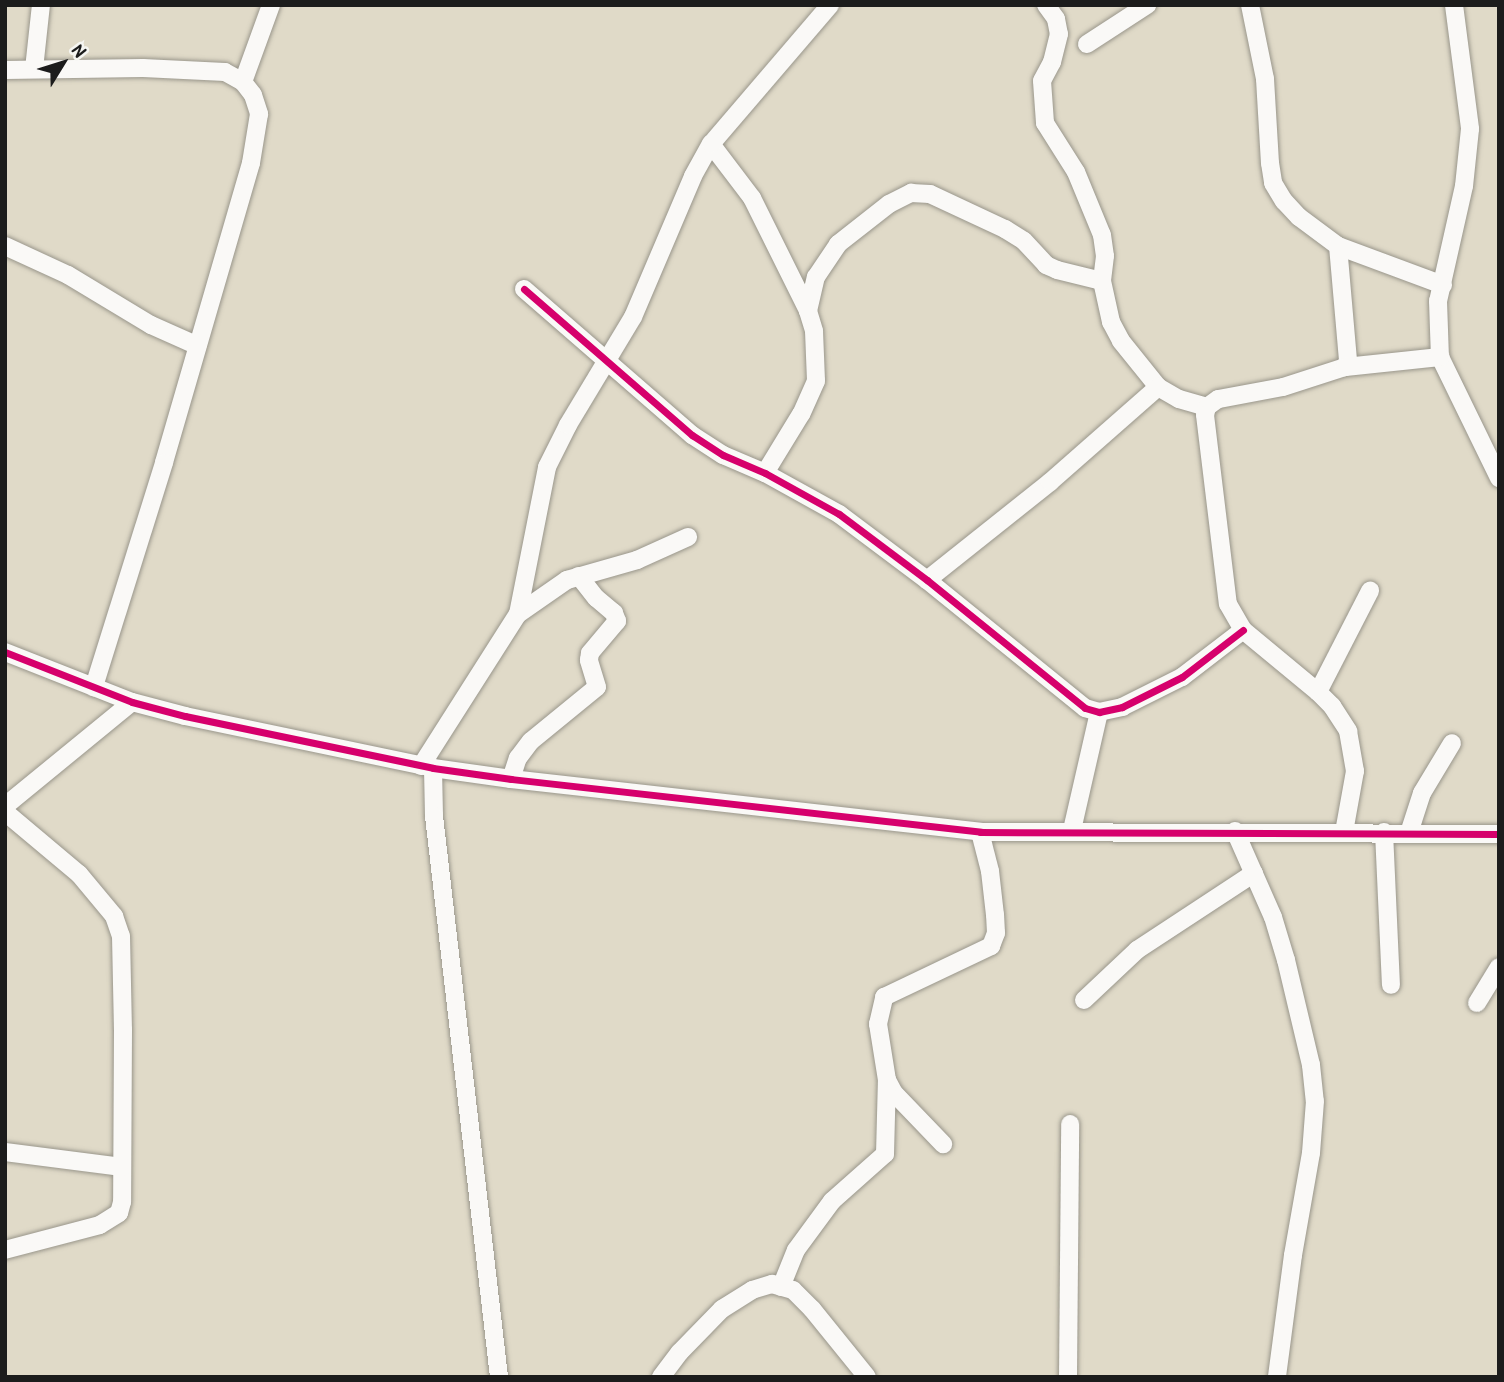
<!DOCTYPE html>
<html>
<head>
<meta charset="utf-8">
<style>
	body { margin:0 }
	#map { position:relative; width:1504px; height:1382px; overflow:hidden; background:#e0dac8; font-family:"Patrick Hand",sans-serif }
	div>[style] { position:absolute }
	.roads { filter:drop-shadow(0 0 2px #99968b) drop-shadow(0 0 2px #99968b) }
	.minor>* { height:18px; margin:-9px; padding:0 9px; transform-origin:9px; border-radius:9px; background:#faf9f7 }
	.cycleway>* { height:7px; margin:-3.5px; padding:0 3.5px; transform-origin:3.5px; border-radius:3.5px; background:#d6006c }
	span { translate:-50% -50%; white-space:nowrap; text-align:center; line-height:1.15; -webkit-text-stroke:5px #f6f6f2; paint-order:stroke }
	.frame { position:absolute; inset:0; border:7px solid #1c1c1c; pointer-events:none }
	.north { position:absolute; left:28px; top:28px; width:70px; height:70px; -webkit-text-stroke:5px #f6f6f2; paint-order:stroke; rotate:52deg; font-size:19px; font-weight:700; line-height:28px; text-align:center; color:#1c1c1c }
	.north::after { content:''; display:block; margin:auto; width:24px; height:32px; background:#1c1c1c; clip-path:polygon(50% 0,100% 100%,50% 72%,0 100%) }
</style>
</head>
<body>
<div id="map">
	<div class="roads">
		<div class="minor">
			<i style="left:1046px;top:5px;width:17px;rotate:54deg"></i>
			<i style="left:1056px;top:19px;width:15px;rotate:79deg"></i>
			<i style="left:1059px;top:34px;width:29px;rotate:104deg"></i>
			<i style="left:1052px;top:62px;width:21px;rotate:118deg"></i>
			<i style="left:1042px;top:81px;width:42px;rotate:85.9deg"></i>
			<i style="left:1045px;top:123px;width:58px;rotate:57.7deg"></i>
			<i style="left:1076px;top:172px;width:68px;rotate:67.6deg"></i>
			<i style="left:1102px;top:235px;width:21px;rotate:82deg"></i>
			<i style="left:1105px;top:256px;width:25px;rotate:97deg"></i>
			<i style="left:1102px;top:281px;width:42px;rotate:77.6deg"></i>
			<i style="left:1111px;top:322px;width:21px;rotate:62deg"></i>
			<i style="left:1121px;top:341px;width:59px;rotate:51.2deg"></i>
			<i style="left:1158px;top:387px;width:24px;rotate:30deg"></i>
			<i style="left:1179px;top:399px;width:29px;rotate:16deg"></i>
			<i style="left:1250px;top:5px;width:76px;rotate:78.5deg"></i>
			<i style="left:1265px;top:79px;width:84px;rotate:86.6deg"></i>
			<i style="left:1270px;top:163px;width:20px;rotate:81deg"></i>
			<i style="left:1273px;top:183px;width:21px;rotate:59deg"></i>
			<i style="left:1284px;top:201px;width:22px;rotate:47deg"></i>
			<i style="left:1299px;top:217px;width:49px;rotate:36.6deg"></i>
			<i style="left:1338px;top:246px;width:112px;rotate:20.4deg"></i>
			<i style="left:1454px;top:5px;width:125px;rotate:82.6deg"></i>
			<i style="left:1470px;top:129px;width:57px;rotate:96deg"></i>
			<i style="left:1464px;top:186px;width:118px;rotate:102.7deg"></i>
			<i style="left:1438px;top:301px;width:56px;rotate:88deg"></i>
			<i style="left:1440px;top:357px;width:135px;rotate:64deg"></i>
			<i style="left:1087px;top:44px;width:72px;rotate:-33deg"></i>
			<i style="left:34px;top:69px;width:64px;rotate:-83.8deg"></i>
			<i style="left:5px;top:70px;width:138px;rotate:-0.8deg"></i>
			<i style="left:143px;top:68px;width:82px;rotate:2.8deg"></i>
			<i style="left:225px;top:72px;width:21px;rotate:29deg"></i>
			<i style="left:243px;top:82px;width:16px;rotate:52deg"></i>
			<i style="left:253px;top:95px;width:20px;rotate:72deg"></i>
			<i style="left:259px;top:114px;width:50px;rotate:99.3deg"></i>
			<i style="left:251px;top:163px;width:312px;rotate:106.2deg"></i>
			<i style="left:164px;top:463px;width:235px;rotate:107.4deg"></i>
			<i style="left:243px;top:82px;width:82px;rotate:-70deg"></i>
			<i style="left:711px;top:144px;width:68px;rotate:52.8deg"></i>
			<i style="left:752px;top:198px;width:126px;rotate:63.6deg"></i>
			<i style="left:808px;top:311px;width:21px;rotate:73deg"></i>
			<i style="left:814px;top:331px;width:50px;rotate:87.7deg"></i>
			<i style="left:816px;top:381px;width:36px;rotate:114deg"></i>
			<i style="left:801px;top:414px;width:69px;rotate:121.4deg"></i>
			<i style="left:5px;top:246px;width:69px;rotate:24.7deg"></i>
			<i style="left:68px;top:275px;width:97px;rotate:31.1deg"></i>
			<i style="left:151px;top:325px;width:51px;rotate:24.1deg"></i>
			<i style="left:1338px;top:246px;width:115px;rotate:85deg"></i>
			<i style="left:1348px;top:361px;width:7px;rotate:117deg"></i>
			<i style="left:1345px;top:367px;width:65px;rotate:162.1deg"></i>
			<i style="left:1283px;top:387px;width:66px;rotate:169.5deg"></i>
			<i style="left:1218px;top:399px;width:14px;rotate:144deg"></i>
			<i style="left:1207px;top:407px;width:8px;rotate:104deg"></i>
			<i style="left:1205px;top:415px;width:190px;rotate:83.1deg"></i>
			<i style="left:1228px;top:604px;width:30px;rotate:60deg"></i>
			<i style="left:1243px;top:630px;width:97px;rotate:39.6deg"></i>
			<i style="left:1318px;top:692px;width:20px;rotate:45deg"></i>
			<i style="left:1332px;top:706px;width:30px;rotate:57deg"></i>
			<i style="left:1348px;top:731px;width:41px;rotate:80.1deg"></i>
			<i style="left:1355px;top:771px;width:62px;rotate:100.2deg"></i>
			<i style="left:524px;top:289px;width:223px;rotate:41deg"></i>
			<i style="left:692px;top:435px;width:37px;rotate:33deg"></i>
			<i style="left:723px;top:455px;width:46px;rotate:23.2deg"></i>
			<i style="left:765px;top:473px;width:85px;rotate:29deg"></i>
			<i style="left:839px;top:514px;width:110px;rotate:36.9deg"></i>
			<i style="left:927px;top:580px;width:203px;rotate:39deg"></i>
			<i style="left:1085px;top:708px;width:15px;rotate:16deg"></i>
			<i style="left:1099px;top:712px;width:24px;rotate:-12deg"></i>
			<i style="left:1122px;top:707px;width:67px;rotate:-26.6deg"></i>
			<i style="left:1182px;top:677px;width:77px;rotate:-37.6deg"></i>
			<i style="left:808px;top:311px;width:35px;rotate:-77deg"></i>
			<i style="left:816px;top:277px;width:40px;rotate:-56deg"></i>
			<i style="left:838px;top:244px;width:65px;rotate:-38.1deg"></i>
			<i style="left:889px;top:204px;width:25px;rotate:-27deg"></i>
			<i style="left:911px;top:193px;width:19px;rotate:3deg"></i>
			<i style="left:930px;top:194px;width:83px;rotate:25deg"></i>
			<i style="left:1005px;top:229px;width:22px;rotate:32deg"></i>
			<i style="left:1024px;top:241px;width:33px;rotate:47deg"></i>
			<i style="left:1046px;top:265px;width:12px;rotate:24deg"></i>
			<i style="left:1057px;top:270px;width:46px;rotate:13.7deg"></i>
			<i style="left:1345px;top:367px;width:96px;rotate:-6deg"></i>
			<i style="left:927px;top:580px;width:157px;rotate:-38.5deg"></i>
			<i style="left:1050px;top:482px;width:144px;rotate:-41.3deg"></i>
			<i style="left:518px;top:614px;width:60px;rotate:-34.8deg"></i>
			<i style="left:567px;top:580px;width:73px;rotate:-15.9deg"></i>
			<i style="left:637px;top:560px;width:56px;rotate:-24.3deg"></i>
			<i style="left:5px;top:652px;width:136px;rotate:21.5deg"></i>
			<i style="left:132px;top:702px;width:55px;rotate:14.8deg"></i>
			<i style="left:185px;top:716px;width:253px;rotate:11.8deg"></i>
			<i style="left:433px;top:768px;width:79px;rotate:8deg"></i>
			<i style="left:511px;top:779px;width:472px;rotate:6.4deg"></i>
			<i style="left:980px;top:832px;width:519px;rotate:0.22deg"></i>
			<i style="left:1318px;top:692px;width:114px;rotate:-62.8deg"></i>
			<i style="left:421px;top:766px;width:180px;rotate:-57.5deg"></i>
			<i style="left:518px;top:614px;width:150px;rotate:-78.8deg"></i>
			<i style="left:547px;top:467px;width:47px;rotate:-63.4deg"></i>
			<i style="left:568px;top:425px;width:126px;rotate:-59deg"></i>
			<i style="left:633px;top:317px;width:153px;rotate:-66.9deg"></i>
			<i style="left:693px;top:176px;width:37px;rotate:-61deg"></i>
			<i style="left:711px;top:144px;width:183px;rotate:-49.4deg"></i>
			<i style="left:433px;top:768px;width:48px;rotate:88.8deg"></i>
			<i style="left:434px;top:816px;width:565px;rotate:83.39deg"></i>
			<i style="left:511px;top:779px;width:22px;rotate:-72deg"></i>
			<i style="left:518px;top:758px;width:21px;rotate:-53deg"></i>
			<i style="left:531px;top:741px;width:85px;rotate:-39.3deg"></i>
			<i style="left:597px;top:687px;width:28px;rotate:-107deg"></i>
			<i style="left:589px;top:660px;width:7px;rotate:-82deg"></i>
			<i style="left:590px;top:653px;width:42px;rotate:-49.8deg"></i>
			<i style="left:617px;top:621px;width:9px;rotate:-111deg"></i>
			<i style="left:614px;top:613px;width:23px;rotate:-140deg"></i>
			<i style="left:596px;top:598px;width:28px;rotate:-128deg"></i>
			<i style="left:5px;top:806px;width:164px;rotate:-39.3deg"></i>
			<i style="left:5px;top:812px;width:97px;rotate:40deg"></i>
			<i style="left:79px;top:874px;width:55px;rotate:50.2deg"></i>
			<i style="left:114px;top:916px;width:21px;rotate:71deg"></i>
			<i style="left:121px;top:936px;width:94px;rotate:88.8deg"></i>
			<i style="left:123px;top:1030px;width:172px;rotate:90.3deg"></i>
			<i style="left:122px;top:1202px;width:11px;rotate:105deg"></i>
			<i style="left:119px;top:1213px;width:22px;rotate:148deg"></i>
			<i style="left:100px;top:1225px;width:98px;rotate:165.3deg"></i>
			<i style="left:1072px;top:830px;width:121px;rotate:-77.1deg"></i>
			<i style="left:1235px;top:831px;width:94px;rotate:66.2deg"></i>
			<i style="left:1273px;top:917px;width:45px;rotate:73.2deg"></i>
			<i style="left:1286px;top:960px;width:108px;rotate:76.6deg"></i>
			<i style="left:1311px;top:1065px;width:36px;rotate:84deg"></i>
			<i style="left:1315px;top:1101px;width:52px;rotate:94.4deg"></i>
			<i style="left:1311px;top:1153px;width:104px;rotate:100deg"></i>
			<i style="left:1293px;top:1255px;width:123px;rotate:97.5deg"></i>
			<i style="left:1384px;top:832px;width:153px;rotate:87.4deg"></i>
			<i style="left:1409px;top:833px;width:42px;rotate:-72deg"></i>
			<i style="left:1422px;top:793px;width:58px;rotate:-59deg"></i>
			<i style="left:1084px;top:1000px;width:73px;rotate:-43.3deg"></i>
			<i style="left:1137px;top:950px;width:140px;rotate:-33.3deg"></i>
			<i style="left:1477px;top:1003px;width:42px;rotate:-58.6deg"></i>
			<i style="left:887px;top:1080px;width:15px;rotate:62deg"></i>
			<i style="left:894px;top:1093px;width:71px;rotate:46.1deg"></i>
			<i style="left:5px;top:1152px;width:118px;rotate:7.3deg"></i>
			<i style="left:781px;top:1287px;width:40px;rotate:-68deg"></i>
			<i style="left:796px;top:1250px;width:61px;rotate:-53.7deg"></i>
			<i style="left:832px;top:1201px;width:71px;rotate:-41.6deg"></i>
			<i style="left:885px;top:1154px;width:74px;rotate:-88.5deg"></i>
			<i style="left:887px;top:1080px;width:57px;rotate:-99.1deg"></i>
			<i style="left:878px;top:1024px;width:28px;rotate:-77deg"></i>
			<i style="left:884px;top:997px;width:119px;rotate:-25.5deg"></i>
			<i style="left:991px;top:946px;width:14px;rotate:-69deg"></i>
			<i style="left:996px;top:933px;width:18px;rotate:-93deg"></i>
			<i style="left:995px;top:915px;width:44px;rotate:-96.5deg"></i>
			<i style="left:990px;top:871px;width:40px;rotate:-104.4deg"></i>
			<i style="left:661px;top:1377px;width:31px;rotate:-53deg"></i>
			<i style="left:680px;top:1352px;width:60px;rotate:-45.7deg"></i>
			<i style="left:722px;top:1309px;width:36px;rotate:-32deg"></i>
			<i style="left:752px;top:1290px;width:21px;rotate:-17deg"></i>
			<i style="left:772px;top:1284px;width:22px;rotate:16deg"></i>
			<i style="left:793px;top:1290px;width:27px;rotate:45deg"></i>
			<i style="left:812px;top:1309px;width:87px;rotate:51deg"></i>
			<i style="left:1068px;top:1377px;width:253px;rotate:-89.5deg"></i>
		</div>
	</div>
	<div class="cycleway">
		<i style="left:524px;top:289px;width:223px;rotate:41deg"></i>
		<i style="left:692px;top:435px;width:37px;rotate:33deg"></i>
		<i style="left:723px;top:455px;width:46px;rotate:23.2deg"></i>
		<i style="left:765px;top:473px;width:85px;rotate:29deg"></i>
		<i style="left:839px;top:514px;width:110px;rotate:36.9deg"></i>
		<i style="left:927px;top:580px;width:203px;rotate:39deg"></i>
		<i style="left:1085px;top:708px;width:15px;rotate:16deg"></i>
		<i style="left:1099px;top:712px;width:24px;rotate:-12deg"></i>
		<i style="left:1122px;top:707px;width:67px;rotate:-26.6deg"></i>
		<i style="left:1182px;top:677px;width:77px;rotate:-37.6deg"></i>
		<i style="left:5px;top:652px;width:136px;rotate:21.5deg"></i>
		<i style="left:132px;top:702px;width:55px;rotate:14.8deg"></i>
		<i style="left:185px;top:716px;width:253px;rotate:11.8deg"></i>
		<i style="left:433px;top:768px;width:79px;rotate:8deg"></i>
		<i style="left:511px;top:779px;width:472px;rotate:6.4deg"></i>
		<i style="left:980px;top:832px;width:519px;rotate:0.22deg"></i>
	</div>
	<div class="frame"></div>
	<div class="north">N</div>
</div>
</body>
</html>
